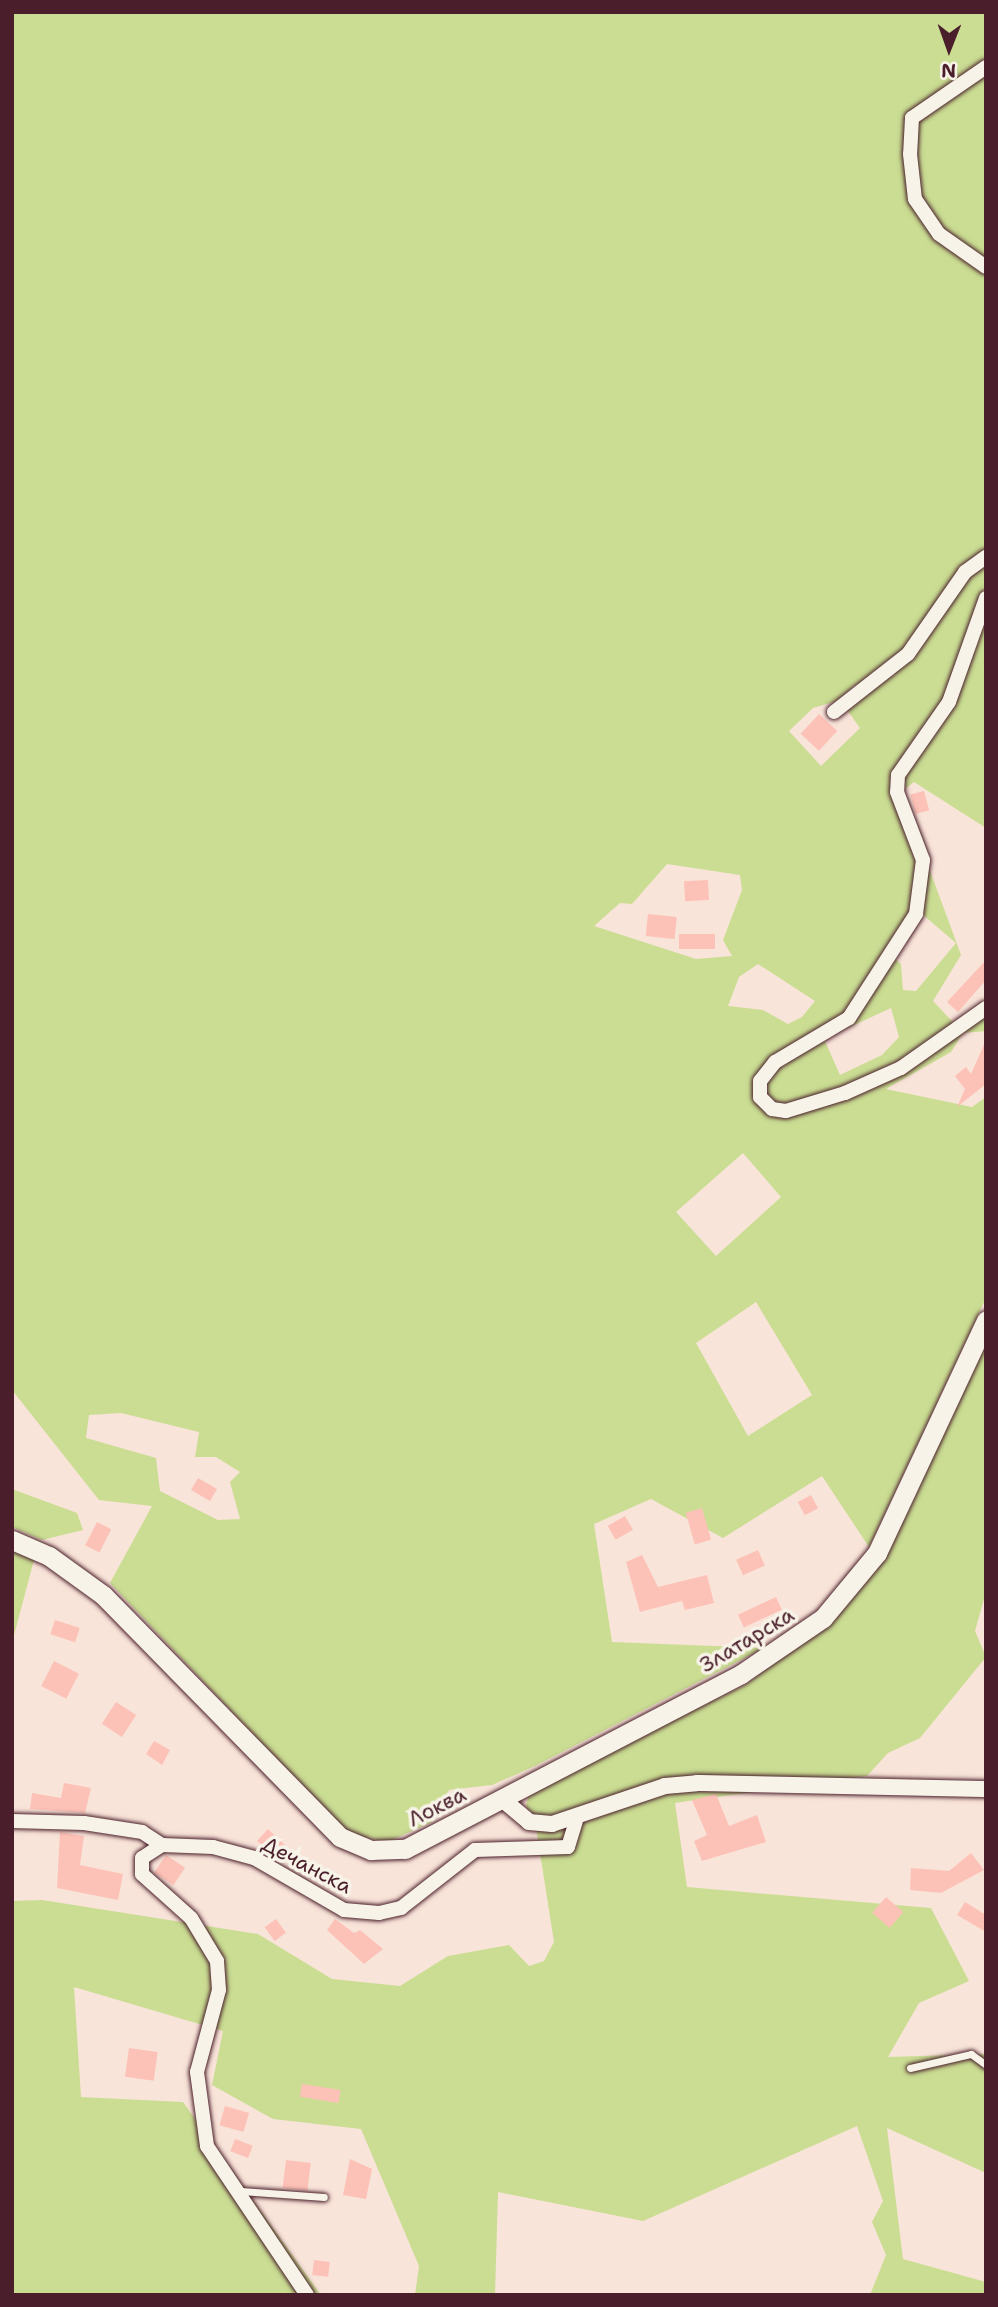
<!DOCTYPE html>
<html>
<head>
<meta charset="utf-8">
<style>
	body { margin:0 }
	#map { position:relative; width:998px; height:2307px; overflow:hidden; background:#f9e4d9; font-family:"Shantell Sans",sans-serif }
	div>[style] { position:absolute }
	.green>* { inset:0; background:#cadd92 }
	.building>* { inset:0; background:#fdc2b7; transform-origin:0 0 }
	.roads { filter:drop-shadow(0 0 2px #4a1f2b) drop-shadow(0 0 2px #4a1f2b) }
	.service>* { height:7px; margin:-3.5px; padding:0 3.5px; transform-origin:3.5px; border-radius:3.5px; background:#f7f3e8 }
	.minor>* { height:14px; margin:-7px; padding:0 7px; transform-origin:7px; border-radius:7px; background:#f7f3e8 }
	.tertiary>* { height:16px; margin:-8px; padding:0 8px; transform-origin:8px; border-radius:8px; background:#f7f3e8 }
	.secondary>* { height:19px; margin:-9.5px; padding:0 9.5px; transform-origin:9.5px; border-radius:9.5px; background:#f7f3e8 }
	span { translate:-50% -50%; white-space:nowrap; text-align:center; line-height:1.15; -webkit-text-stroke:7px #f7f3e8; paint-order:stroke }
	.street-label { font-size:21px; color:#4a1f2b }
	.frame { position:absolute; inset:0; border:14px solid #4a1f2b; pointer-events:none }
	.north { position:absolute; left:914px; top:14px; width:70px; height:70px; -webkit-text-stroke:5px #f7f3e8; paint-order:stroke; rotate:181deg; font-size:19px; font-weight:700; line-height:28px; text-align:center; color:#4a1f2b }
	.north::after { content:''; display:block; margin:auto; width:24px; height:32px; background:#4a1f2b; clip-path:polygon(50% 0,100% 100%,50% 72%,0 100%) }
</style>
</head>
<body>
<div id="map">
	<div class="green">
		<i style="clip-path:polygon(evenodd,12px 12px,986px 12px,986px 596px,985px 586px,959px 660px,986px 607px,986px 828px,914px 782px,901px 792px,961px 955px,933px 1001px,963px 1033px,986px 1006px,986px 1031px,963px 1033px,951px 1052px,886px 1089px,972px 1107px,986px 1097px,986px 1298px,869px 1547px,822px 1476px,723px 1538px,651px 1499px,594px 1524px,612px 1642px,764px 1648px,535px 1766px,492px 1785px,449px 1790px,432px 1822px,387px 1842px,347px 1833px,110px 1583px,152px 1506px,99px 1500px,12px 1390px,12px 12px,894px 674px,895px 675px,848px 696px,853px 686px,894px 674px,12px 12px,840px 700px,860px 728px,821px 766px,789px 731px,813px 708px,840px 700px,12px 12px,667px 864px,740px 875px,742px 890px,723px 940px,732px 956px,696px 959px,594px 926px,620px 903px,632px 904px,667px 864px,12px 12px,922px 914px,956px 943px,916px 991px,903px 990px,901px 964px,894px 958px,922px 914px,12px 12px,758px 964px,815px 1001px,802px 1017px,788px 1024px,763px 1010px,728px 1006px,739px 977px,758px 964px,12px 12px,891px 1008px,899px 1037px,882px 1055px,840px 1075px,824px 1039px,891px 1008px,12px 12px,743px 1153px,781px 1197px,716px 1256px,676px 1212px,743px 1153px,12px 12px,756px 1302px,812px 1395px,748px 1436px,696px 1343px,756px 1302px,12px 12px,121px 1413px,199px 1432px,195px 1457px,216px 1457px,240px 1472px,230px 1482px,240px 1519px,218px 1520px,160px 1491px,156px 1458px,86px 1438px,89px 1415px,121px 1413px)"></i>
		<i style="clip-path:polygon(986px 1335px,986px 1592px,975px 1631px,986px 1657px,920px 1738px,888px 1753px,867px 1776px,675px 1803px,687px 1887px,931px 1908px,969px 1981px,919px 2003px,888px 2057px,986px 2054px,986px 2173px,887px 2128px,903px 2259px,986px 2282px,986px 2295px,870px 2295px,886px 2255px,872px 2222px,883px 2201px,857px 2126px,643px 2221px,498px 2192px,495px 2295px,415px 2295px,419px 2266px,361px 2129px,273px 2119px,212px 2085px,223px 2031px,74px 1987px,81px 2097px,183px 2102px,321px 2295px,12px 2295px,12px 1901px,42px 1900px,258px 1934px,332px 1979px,400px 1986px,448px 1956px,509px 1945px,529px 1966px,544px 1961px,554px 1942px,534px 1815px,526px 1807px,529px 1792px,745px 1685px,830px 1623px)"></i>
		<i style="clip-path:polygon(12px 1489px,77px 1513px,83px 1530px,42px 1540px,12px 1527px)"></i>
		<i style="clip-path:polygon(12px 1551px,34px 1560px,13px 1639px,12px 1638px)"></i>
	</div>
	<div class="building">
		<i style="left:819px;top:714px;width:25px;height:27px;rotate:43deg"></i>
		<i style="left:924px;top:791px;width:20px;height:14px;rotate:75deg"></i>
		<i style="left:708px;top:880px;width:20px;height:24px;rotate:87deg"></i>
		<i style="left:648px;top:914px;width:29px;height:22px;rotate:6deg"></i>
		<i style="left:679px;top:934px;width:36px;height:15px"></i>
		<i style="clip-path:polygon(986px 960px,986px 980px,958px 1012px,947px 1002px)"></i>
		<i style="clip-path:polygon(986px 1040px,986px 1084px,957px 1107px,965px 1089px,955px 1076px,966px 1067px,971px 1074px)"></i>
		<i style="left:198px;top:1478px;width:22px;height:14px;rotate:30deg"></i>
		<i style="left:811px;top:1495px;width:15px;height:15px;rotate:62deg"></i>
		<i style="left:702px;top:1508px;width:33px;height:17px;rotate:74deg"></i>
		<i style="left:625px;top:1516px;width:16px;height:20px;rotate:60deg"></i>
		<i style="left:97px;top:1522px;width:16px;height:26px;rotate:27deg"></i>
		<i style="left:758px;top:1550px;width:17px;height:24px;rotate:66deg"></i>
		<i style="clip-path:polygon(642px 1555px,658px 1587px,707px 1575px,714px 1603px,685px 1610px,682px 1601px,640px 1612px,626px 1562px)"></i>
		<i style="left:776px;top:1597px;width:14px;height:42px;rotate:65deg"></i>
		<i style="left:55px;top:1620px;width:26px;height:15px;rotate:18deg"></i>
		<i style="left:54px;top:1661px;width:28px;height:28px;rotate:27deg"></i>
		<i style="left:116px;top:1702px;width:24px;height:26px;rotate:33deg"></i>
		<i style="clip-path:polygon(154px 1741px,170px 1750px,162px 1765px,146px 1754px)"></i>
		<i style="clip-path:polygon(64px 1783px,91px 1788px,85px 1813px,30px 1809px,32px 1793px,61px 1798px)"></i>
		<i style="clip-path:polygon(716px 1794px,729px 1826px,757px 1815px,766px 1842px,702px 1861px,694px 1841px,707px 1835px,692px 1800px)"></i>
		<i style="left:268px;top:1829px;width:23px;height:16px;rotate:43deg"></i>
		<i style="clip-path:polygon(60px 1832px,84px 1836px,80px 1865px,123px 1874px,118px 1900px,57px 1888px)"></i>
		<i style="clip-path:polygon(971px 1853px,984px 1870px,941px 1893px,910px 1890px,911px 1868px,949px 1871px)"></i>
		<i style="left:166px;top:1855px;width:23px;height:21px;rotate:34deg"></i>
		<i style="left:886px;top:1897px;width:23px;height:21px;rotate:41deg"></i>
		<i style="clip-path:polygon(965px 1902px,986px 1915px,986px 1932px,957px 1915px)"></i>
		<i style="left:276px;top:1919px;width:17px;height:14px;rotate:54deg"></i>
		<i style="clip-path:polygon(335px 1919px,354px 1933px,360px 1930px,383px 1949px,364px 1964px,327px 1930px)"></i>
		<i style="left:129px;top:2048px;width:29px;height:29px;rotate:8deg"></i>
		<i style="left:302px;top:2084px;width:39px;height:13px;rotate:9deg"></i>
		<i style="left:225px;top:2106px;width:25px;height:20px;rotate:16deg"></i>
		<i style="left:235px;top:2139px;width:19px;height:13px;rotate:21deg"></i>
		<i style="clip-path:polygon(350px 2159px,372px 2169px,366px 2199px,343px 2195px)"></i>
		<i style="left:286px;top:2160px;width:25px;height:28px;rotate:7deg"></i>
		<i style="left:314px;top:2260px;width:16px;height:15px;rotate:7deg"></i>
	</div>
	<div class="roads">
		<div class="service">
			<i style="left:910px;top:2068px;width:63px;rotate:-12.9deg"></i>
			<i style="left:971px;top:2054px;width:19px;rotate:36deg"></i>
			<i style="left:241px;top:2191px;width:83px;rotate:4.1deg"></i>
		</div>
		<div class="minor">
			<i style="left:986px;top:67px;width:90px;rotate:145.4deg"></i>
			<i style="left:912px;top:118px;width:36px;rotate:93deg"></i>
			<i style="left:910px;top:154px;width:45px;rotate:83.7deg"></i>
			<i style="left:915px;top:199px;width:42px;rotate:55.6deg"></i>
			<i style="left:939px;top:234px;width:57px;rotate:35.1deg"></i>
			<i style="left:986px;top:598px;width:110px;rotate:109.6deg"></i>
			<i style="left:949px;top:702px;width:89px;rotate:124.9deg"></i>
			<i style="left:898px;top:775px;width:17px;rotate:93deg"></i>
			<i style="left:897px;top:792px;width:73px;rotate:69.1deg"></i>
			<i style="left:923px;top:860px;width:54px;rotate:97.4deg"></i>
			<i style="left:916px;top:914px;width:124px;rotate:122.8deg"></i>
			<i style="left:849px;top:1018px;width:86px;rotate:149.3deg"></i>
			<i style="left:775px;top:1062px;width:24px;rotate:128deg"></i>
			<i style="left:760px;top:1081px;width:16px;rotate:90deg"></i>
			<i style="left:760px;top:1097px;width:17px;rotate:45deg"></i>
			<i style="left:772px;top:1109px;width:14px;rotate:8deg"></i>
			<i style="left:786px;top:1111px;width:62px;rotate:-17deg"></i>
			<i style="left:845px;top:1093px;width:61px;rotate:-24.1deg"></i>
			<i style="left:901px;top:1068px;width:104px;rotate:-35.2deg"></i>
			<i style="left:834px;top:712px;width:94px;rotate:-38.1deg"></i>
			<i style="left:908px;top:654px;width:100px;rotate:-55.2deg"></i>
			<i style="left:965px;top:572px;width:26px;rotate:-36deg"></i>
			<i style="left:12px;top:1821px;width:72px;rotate:1.6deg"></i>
			<i style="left:84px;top:1823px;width:59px;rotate:8.8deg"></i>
			<i style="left:142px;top:1832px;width:24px;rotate:33deg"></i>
			<i style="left:307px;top:2295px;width:179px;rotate:-123.9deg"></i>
			<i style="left:207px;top:2146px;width:75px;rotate:-97.7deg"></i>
			<i style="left:197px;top:2072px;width:85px;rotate:-75deg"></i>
			<i style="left:219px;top:1990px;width:29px;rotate:-94deg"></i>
			<i style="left:217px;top:1961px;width:50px;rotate:-121.2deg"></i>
			<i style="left:191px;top:1918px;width:66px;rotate:-138.1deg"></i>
			<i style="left:142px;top:1874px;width:16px;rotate:-90deg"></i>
			<i style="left:142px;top:1858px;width:24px;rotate:-33deg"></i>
			<i style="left:162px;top:1845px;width:51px;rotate:2.2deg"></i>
			<i style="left:213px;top:1847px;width:42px;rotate:15deg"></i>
			<i style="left:254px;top:1858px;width:104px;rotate:30deg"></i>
			<i style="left:344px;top:1910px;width:35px;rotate:5deg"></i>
			<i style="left:379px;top:1913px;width:23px;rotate:-13deg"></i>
			<i style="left:401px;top:1908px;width:94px;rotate:-38.1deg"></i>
			<i style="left:475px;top:1850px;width:93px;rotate:-1.8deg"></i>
			<i style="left:568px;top:1847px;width:27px;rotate:-73deg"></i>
		</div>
		<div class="tertiary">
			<i style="left:502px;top:1799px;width:35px;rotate:40deg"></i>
			<i style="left:529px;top:1822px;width:23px;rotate:5deg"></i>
			<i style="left:552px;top:1824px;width:119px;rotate:-18.6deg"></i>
			<i style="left:665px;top:1786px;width:32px;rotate:-5deg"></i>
			<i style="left:697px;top:1783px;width:289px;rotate:1.2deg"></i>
		</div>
		<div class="secondary">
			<i style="left:12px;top:1540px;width:40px;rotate:23.4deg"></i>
			<i style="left:49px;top:1556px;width:67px;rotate:35.8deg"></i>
			<i style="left:103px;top:1595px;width:339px;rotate:45.6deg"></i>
			<i style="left:340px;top:1837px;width:34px;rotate:23deg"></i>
			<i style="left:371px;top:1850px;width:34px;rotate:-2deg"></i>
			<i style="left:405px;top:1849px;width:379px;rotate:-27.5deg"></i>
			<i style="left:741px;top:1674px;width:99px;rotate:-34.3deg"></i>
			<i style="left:823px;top:1618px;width:85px;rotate:-50.3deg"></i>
			<i style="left:877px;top:1553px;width:257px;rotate:-64.9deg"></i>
		</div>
	</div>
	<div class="street-label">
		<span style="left:747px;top:1640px;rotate:-31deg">Златарска</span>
		<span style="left:437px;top:1807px;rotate:-27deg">Локва</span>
		<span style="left:307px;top:1865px;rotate:28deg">Дечанска</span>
	</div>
	<div class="frame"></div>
	<div class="north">N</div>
</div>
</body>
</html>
